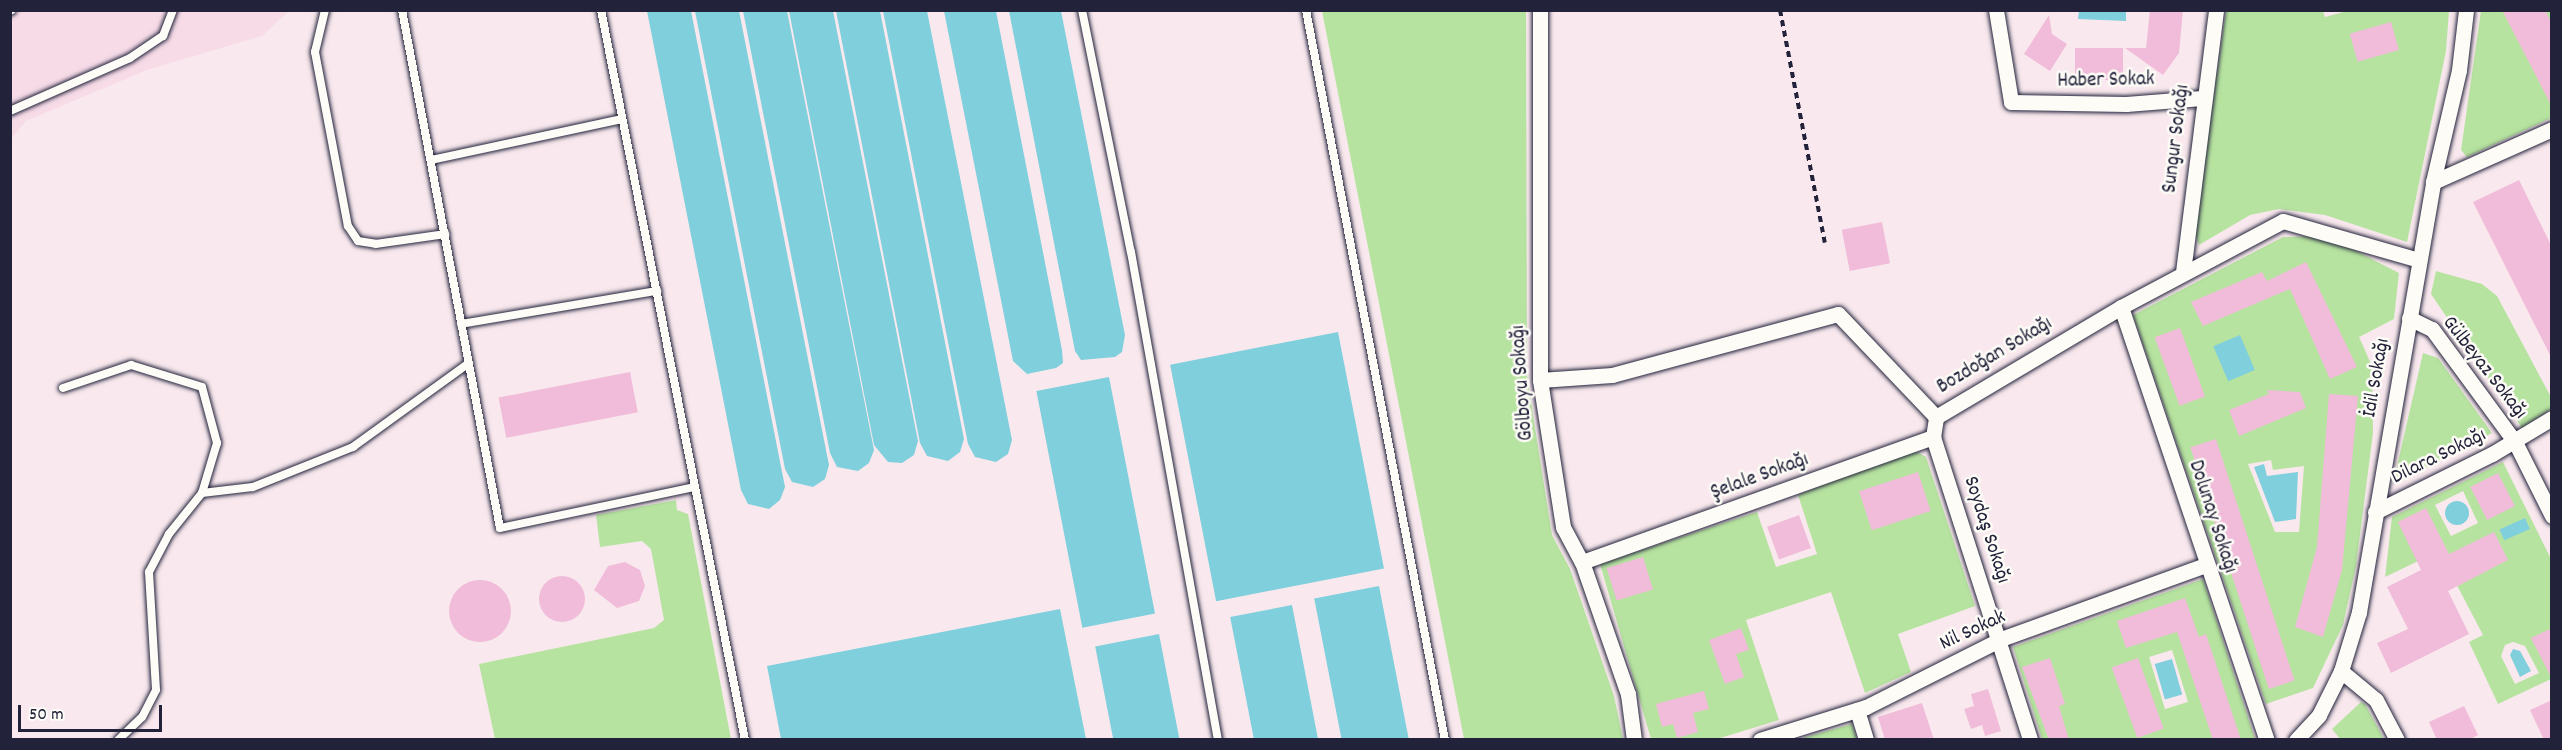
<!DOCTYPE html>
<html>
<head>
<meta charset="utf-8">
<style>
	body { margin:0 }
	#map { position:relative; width:2562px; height:750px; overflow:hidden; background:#f9e9ee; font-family:Dekko,sans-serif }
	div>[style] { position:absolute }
	.built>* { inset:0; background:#f7dce8 }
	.green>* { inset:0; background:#b7e3a0 }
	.water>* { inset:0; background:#80cfdc; transform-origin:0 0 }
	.round { border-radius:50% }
	.building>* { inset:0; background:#f1bcd9; transform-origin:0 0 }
	.path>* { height:4px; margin-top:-2px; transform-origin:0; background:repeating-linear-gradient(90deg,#22223b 0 6px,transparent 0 10.5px) }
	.roads { filter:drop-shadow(0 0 2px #22223b) drop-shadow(0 0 2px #22223b) }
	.service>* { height:8px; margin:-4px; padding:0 4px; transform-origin:4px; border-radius:4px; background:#fdfcf7 }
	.minor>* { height:15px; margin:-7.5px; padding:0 7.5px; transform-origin:7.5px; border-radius:7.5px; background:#fdfcf7 }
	span { translate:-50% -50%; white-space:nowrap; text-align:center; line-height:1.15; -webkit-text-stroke:5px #fdfcf7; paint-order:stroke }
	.street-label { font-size:21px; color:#22223b }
	.frame { position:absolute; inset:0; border:12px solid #22223b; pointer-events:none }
	.scale { position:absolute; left:18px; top:705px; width:144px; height:27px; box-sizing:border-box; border:3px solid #22223b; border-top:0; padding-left:8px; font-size:18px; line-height:21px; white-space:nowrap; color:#22223b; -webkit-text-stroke:4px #fdfcf7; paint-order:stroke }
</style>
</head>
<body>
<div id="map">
	<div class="built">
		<i style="clip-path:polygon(11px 11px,289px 11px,262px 36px,147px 70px,26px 121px,11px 139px)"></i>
	</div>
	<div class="green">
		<i style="clip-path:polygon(2351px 10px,2449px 11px,2446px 51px,2407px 242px,2325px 215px,2279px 209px,2250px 215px,2199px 245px,2194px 232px,2226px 11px,2323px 11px,2325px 17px)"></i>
		<i style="clip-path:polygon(1322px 11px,1526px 11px,1527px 377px,1552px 535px,1570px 569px,1614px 696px,1623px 739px,1464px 739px)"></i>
		<i style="clip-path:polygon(2481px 11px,2551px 11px,2551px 118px,2467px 157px,2461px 150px)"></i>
		<i style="clip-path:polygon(evenodd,2327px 236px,2399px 273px,2394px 319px,2359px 337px,2372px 366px,2373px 433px,2356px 566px,2343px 625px,2313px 688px,2266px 704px,2133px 315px,2283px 237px,2327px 236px,2271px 460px,2273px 470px,2304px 466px,2299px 532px,2275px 532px,2248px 464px,2271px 460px)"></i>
		<i style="clip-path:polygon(2436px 271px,2482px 284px,2497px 296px,2551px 397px,2551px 409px,2522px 428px,2431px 294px)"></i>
		<i style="clip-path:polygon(2423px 353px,2438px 358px,2492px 433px,2400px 481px,2395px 475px)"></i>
		<i style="clip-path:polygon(1913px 450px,1926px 457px,1975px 606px,1898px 634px,1911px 672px,1865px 693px,1831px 592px,1746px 620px,1779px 720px,1717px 739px,1651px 739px,1600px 564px,1757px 512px,1776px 567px,1817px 554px,1798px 495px)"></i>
		<i style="clip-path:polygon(evenodd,2503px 462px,2551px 559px,2551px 679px,2498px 704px,2469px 642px,2483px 635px,2439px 551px,2385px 577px,2392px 517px,2503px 462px,2463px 491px,2478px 523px,2451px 536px,2435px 505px,2463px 491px,2503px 462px,2513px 642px,2525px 646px,2539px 673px,2515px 684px,2501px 656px,2505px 645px,2513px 642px)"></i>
		<i style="clip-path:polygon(676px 500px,677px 510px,688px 514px,731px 739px,495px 739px,479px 664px,654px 628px,664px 620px,651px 549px,642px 541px,600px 547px,596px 515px)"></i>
		<i style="clip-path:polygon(evenodd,2203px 579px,2255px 739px,2042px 739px,2013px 647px,2203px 579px,2172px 650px,2188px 702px,2165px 709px,2149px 657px,2172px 650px)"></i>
		<i style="clip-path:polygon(2361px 702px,2365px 704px,2384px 739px,2340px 739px,2332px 729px)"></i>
		<i style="clip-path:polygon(1852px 724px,1857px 739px,1798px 739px,1802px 738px)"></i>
	</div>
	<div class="water">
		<i style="clip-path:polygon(647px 11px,691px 11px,785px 487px,780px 500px,769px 509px,748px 504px,741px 490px)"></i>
		<i style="clip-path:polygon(695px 11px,739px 11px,829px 465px,825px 479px,813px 487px,792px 482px,785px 469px)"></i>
		<i style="clip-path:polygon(743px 11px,787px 11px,874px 450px,869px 463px,858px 471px,837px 467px,830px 453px)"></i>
		<i style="clip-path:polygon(789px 11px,833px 11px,918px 441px,914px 455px,902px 463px,888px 462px,874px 445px)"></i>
		<i style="clip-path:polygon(836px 11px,880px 11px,964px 439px,960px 452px,948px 461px,927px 456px,920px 443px)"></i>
		<i style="clip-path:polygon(883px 11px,927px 11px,1012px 440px,1008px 454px,996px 462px,975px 457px,968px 444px)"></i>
		<i style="clip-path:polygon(944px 11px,996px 11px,1062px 350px,1063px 363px,1056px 368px,1027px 374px,1013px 361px)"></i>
		<i style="clip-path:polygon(1009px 11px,1061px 11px,1125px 335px,1122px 352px,1115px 357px,1081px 360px,1075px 351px)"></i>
		<i style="clip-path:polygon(2079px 11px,2126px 11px,2126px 21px,2078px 19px)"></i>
		<i style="left:1338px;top:332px;width:241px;height:171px;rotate:79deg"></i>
		<i style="left:2240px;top:335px;width:38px;height:29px;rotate:67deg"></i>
		<i style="left:1109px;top:377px;width:241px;height:74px;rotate:79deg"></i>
		<i style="clip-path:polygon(2264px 464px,2267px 476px,2298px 472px,2296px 519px,2275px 522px,2254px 467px)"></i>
		<i class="round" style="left:2445px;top:501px;width:24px;height:24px"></i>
		<i style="left:2525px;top:518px;width:12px;height:28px;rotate:66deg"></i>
		<i style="left:1379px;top:586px;width:156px;height:66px;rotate:79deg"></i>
		<i style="left:1292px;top:605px;width:136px;height:63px;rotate:79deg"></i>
		<i style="clip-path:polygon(1060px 609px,1086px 739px,781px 739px,767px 666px)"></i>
		<i style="left:1159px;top:634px;width:107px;height:65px;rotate:79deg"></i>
		<i style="clip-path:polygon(2513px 649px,2520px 651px,2531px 671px,2520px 677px,2510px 655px)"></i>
		<i style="left:2172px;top:659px;width:37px;height:18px;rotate:74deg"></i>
	</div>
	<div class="building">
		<i style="clip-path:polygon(2150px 10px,2183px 10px,2179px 53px,2163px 75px,2125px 48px,2146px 48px)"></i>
		<i style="clip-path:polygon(2502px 10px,2545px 10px,2552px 24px,2552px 107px)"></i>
		<i style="clip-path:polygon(2049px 15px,2052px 34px,2067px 44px,2050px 71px,2024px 54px)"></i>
		<i style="left:2391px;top:22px;width:29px;height:43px;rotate:74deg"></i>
		<i style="left:2075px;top:48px;width:48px;height:32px"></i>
		<i style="clip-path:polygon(2519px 180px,2552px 247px,2552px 359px,2473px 202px)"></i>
		<i style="left:1882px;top:222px;width:42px;height:41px;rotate:79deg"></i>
		<i style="clip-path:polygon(2306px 262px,2357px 367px,2330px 379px,2290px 289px,2203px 326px,2191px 302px,2262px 272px,2267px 281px)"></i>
		<i style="left:2180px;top:328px;width:73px;height:27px;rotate:70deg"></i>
		<i style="left:630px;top:372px;width:41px;height:134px;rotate:79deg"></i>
		<i style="clip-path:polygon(2267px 390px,2300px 392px,2306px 408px,2239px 436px,2229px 410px,2269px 394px)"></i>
		<i style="clip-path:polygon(2329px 394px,2358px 396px,2342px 570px,2323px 637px,2295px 627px,2317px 547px)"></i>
		<i style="left:2216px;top:439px;width:254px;height:27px;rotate:72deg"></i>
		<i style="left:1918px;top:472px;width:41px;height:62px;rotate:72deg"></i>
		<i style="left:2498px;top:473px;width:37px;height:31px;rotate:63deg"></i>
		<i style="clip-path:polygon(2426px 508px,2449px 554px,2494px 532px,2508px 560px,2448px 591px,2469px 634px,2391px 673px,2377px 643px,2408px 629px,2387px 587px,2421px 570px,2398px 522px)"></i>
		<i style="left:1799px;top:515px;width:35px;height:34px;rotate:70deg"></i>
		<i style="left:1643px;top:557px;width:34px;height:38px;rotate:73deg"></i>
		<i style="clip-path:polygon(625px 562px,640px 570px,645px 586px,639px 601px,617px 608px,594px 590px,608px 566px)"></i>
		<i class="round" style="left:539px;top:576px;width:46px;height:46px"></i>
		<i class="round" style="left:449px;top:580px;width:62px;height:62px"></i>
		<i style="clip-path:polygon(2185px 598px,2199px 637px,2206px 634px,2241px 740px,2213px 740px,2177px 632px,2126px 648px,2117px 621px)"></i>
		<i style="clip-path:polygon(1741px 628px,1749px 650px,1736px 654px,1744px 677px,1725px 684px,1709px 640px)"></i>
		<i style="clip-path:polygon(2552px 628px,2552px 679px,2531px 638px)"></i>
		<i style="clip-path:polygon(2050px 658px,2065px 704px,2059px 706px,2069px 740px,2049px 740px,2022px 667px)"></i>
		<i style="left:2138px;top:658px;width:75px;height:28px;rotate:70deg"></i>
		<i style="clip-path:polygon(1988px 689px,2001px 731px,1985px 736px,1982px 725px,1971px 729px,1964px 709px,1974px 706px,1971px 694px)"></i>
		<i style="clip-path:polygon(1704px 691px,1709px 709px,1693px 713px,1698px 732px,1677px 738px,1673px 724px,1662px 727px,1656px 704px)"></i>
		<i style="clip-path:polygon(2552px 700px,2552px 740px,2544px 740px,2530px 710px)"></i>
		<i style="clip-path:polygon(1922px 703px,1934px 740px,1885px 740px,1878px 717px)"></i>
		<i style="clip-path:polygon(2464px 706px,2478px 735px,2468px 740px,2437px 740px,2429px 722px)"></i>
	</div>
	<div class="path">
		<i style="left:1780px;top:10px;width:237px;rotate:79.1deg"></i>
	</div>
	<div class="roads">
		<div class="service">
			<i style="left:325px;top:10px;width:43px;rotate:103.4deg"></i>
			<i style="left:315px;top:52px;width:177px;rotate:79.3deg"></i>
			<i style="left:348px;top:226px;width:18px;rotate:56deg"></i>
			<i style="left:358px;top:241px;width:18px;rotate:9deg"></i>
			<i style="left:376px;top:244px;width:70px;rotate:-8.2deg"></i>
			<i style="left:402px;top:10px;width:527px;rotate:79.29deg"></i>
			<i style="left:500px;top:528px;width:199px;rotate:-11.9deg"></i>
			<i style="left:601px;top:10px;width:744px;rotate:78.84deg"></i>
			<i style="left:1082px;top:10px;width:247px;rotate:78.6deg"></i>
			<i style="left:1131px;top:252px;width:496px;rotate:79.9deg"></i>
			<i style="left:1306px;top:10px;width:743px;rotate:79.22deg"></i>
			<i style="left:10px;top:11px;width:2px;rotate:-27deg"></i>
			<i style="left:10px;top:111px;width:131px;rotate:-23.8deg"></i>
			<i style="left:130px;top:58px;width:40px;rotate:-34deg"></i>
			<i style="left:163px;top:36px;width:28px;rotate:-69deg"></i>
			<i style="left:431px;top:160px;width:195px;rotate:-12.1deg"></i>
			<i style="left:461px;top:324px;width:199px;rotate:-9.6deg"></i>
			<i style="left:63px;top:388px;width:72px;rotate:-18.7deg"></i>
			<i style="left:131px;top:365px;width:74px;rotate:17.2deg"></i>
			<i style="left:202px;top:387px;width:58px;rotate:75deg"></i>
			<i style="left:217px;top:443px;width:52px;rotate:106.7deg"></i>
			<i style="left:202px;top:493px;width:53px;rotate:128.8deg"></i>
			<i style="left:169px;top:534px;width:43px;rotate:117.8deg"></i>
			<i style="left:149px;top:572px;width:118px;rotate:86.6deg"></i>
			<i style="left:156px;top:690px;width:30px;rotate:117deg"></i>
			<i style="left:142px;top:717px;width:33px;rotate:136deg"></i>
			<i style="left:202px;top:493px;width:51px;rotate:-6.7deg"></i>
			<i style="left:253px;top:487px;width:108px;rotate:-21.8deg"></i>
			<i style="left:353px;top:447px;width:143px;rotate:-35.9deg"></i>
		</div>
		<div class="minor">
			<i style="left:1540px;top:10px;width:370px;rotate:90deg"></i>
			<i style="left:1540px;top:380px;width:149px;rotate:81.1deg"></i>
			<i style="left:1563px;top:527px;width:40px;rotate:62deg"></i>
			<i style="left:1582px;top:562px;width:140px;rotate:70.8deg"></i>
			<i style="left:1628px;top:694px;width:46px;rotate:82.6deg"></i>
			<i style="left:1996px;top:10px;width:93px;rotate:80.7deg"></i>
			<i style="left:2011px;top:102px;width:115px;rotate:1deg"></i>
			<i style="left:2126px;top:104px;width:76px;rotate:-4.5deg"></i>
			<i style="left:2433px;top:182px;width:130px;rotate:-24deg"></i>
			<i style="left:2183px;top:272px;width:264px;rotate:-82.8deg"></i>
			<i style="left:2121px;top:307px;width:457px;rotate:71.4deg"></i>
			<i style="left:2409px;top:318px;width:25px;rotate:26deg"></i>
			<i style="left:2432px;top:329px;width:140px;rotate:53.7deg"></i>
			<i style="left:2515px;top:442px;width:83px;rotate:63.4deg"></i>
			<i style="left:1540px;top:380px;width:72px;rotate:-4deg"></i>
			<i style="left:1612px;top:375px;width:234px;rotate:-15.1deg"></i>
			<i style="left:1838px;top:314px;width:142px;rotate:46.4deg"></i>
			<i style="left:1936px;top:417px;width:215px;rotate:-30.7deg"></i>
			<i style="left:2121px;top:307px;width:183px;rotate:-28deg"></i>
			<i style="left:2283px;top:221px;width:141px;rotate:16deg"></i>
			<i style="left:1933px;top:437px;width:318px;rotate:72.2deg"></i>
			<i style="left:2375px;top:512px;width:131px;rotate:-26.4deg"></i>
			<i style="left:2492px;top:454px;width:70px;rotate:-31deg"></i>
			<i style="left:1582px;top:562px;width:373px;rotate:-19.6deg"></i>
			<i style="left:1933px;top:437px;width:20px;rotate:-81deg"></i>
			<i style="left:2341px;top:671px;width:45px;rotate:39.6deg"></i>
			<i style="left:2376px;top:700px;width:45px;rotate:62.3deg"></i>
			<i style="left:1857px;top:710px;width:31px;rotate:73deg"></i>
			<i style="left:1760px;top:740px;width:111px;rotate:-17.3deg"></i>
			<i style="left:1866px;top:707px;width:151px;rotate:-26.7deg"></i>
			<i style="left:2001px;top:639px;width:217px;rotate:-19.9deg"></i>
			<i style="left:2296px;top:740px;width:34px;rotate:-47deg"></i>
			<i style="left:2319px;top:715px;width:49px;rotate:-63.4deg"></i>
			<i style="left:2341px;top:671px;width:62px;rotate:-73deg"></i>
			<i style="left:2359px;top:612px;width:436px;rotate:-80.2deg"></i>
			<i style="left:2433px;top:182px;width:115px;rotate:-76.9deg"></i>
			<i style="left:2459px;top:70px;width:60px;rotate:-83.3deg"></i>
		</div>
	</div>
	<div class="street-label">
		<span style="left:2106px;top:81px;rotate:-1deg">Haber Sokak</span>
		<span style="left:2177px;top:139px;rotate:-83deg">Sungur Sokağı</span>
		<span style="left:1995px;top:356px;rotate:-31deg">Bozdoğan Sokağı</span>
		<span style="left:2484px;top:368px;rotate:52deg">Gülbeyaz Sokağı</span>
		<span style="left:2377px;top:378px;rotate:-80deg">İdil Sokağı</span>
		<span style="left:1523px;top:383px;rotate:-94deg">Gölboyu Sokağı</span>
		<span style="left:2439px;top:457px;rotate:-26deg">Dilara Sokağı</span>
		<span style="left:1760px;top:477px;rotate:-20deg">Şelale Sokağı</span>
		<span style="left:2212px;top:517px;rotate:72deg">Dolunay Sokağı</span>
		<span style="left:1986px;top:530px;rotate:72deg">Soydaş Sokağı</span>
		<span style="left:1973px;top:631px;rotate:-25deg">Nil Sokak</span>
	</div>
	<div class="frame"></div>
	<div class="scale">50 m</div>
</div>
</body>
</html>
